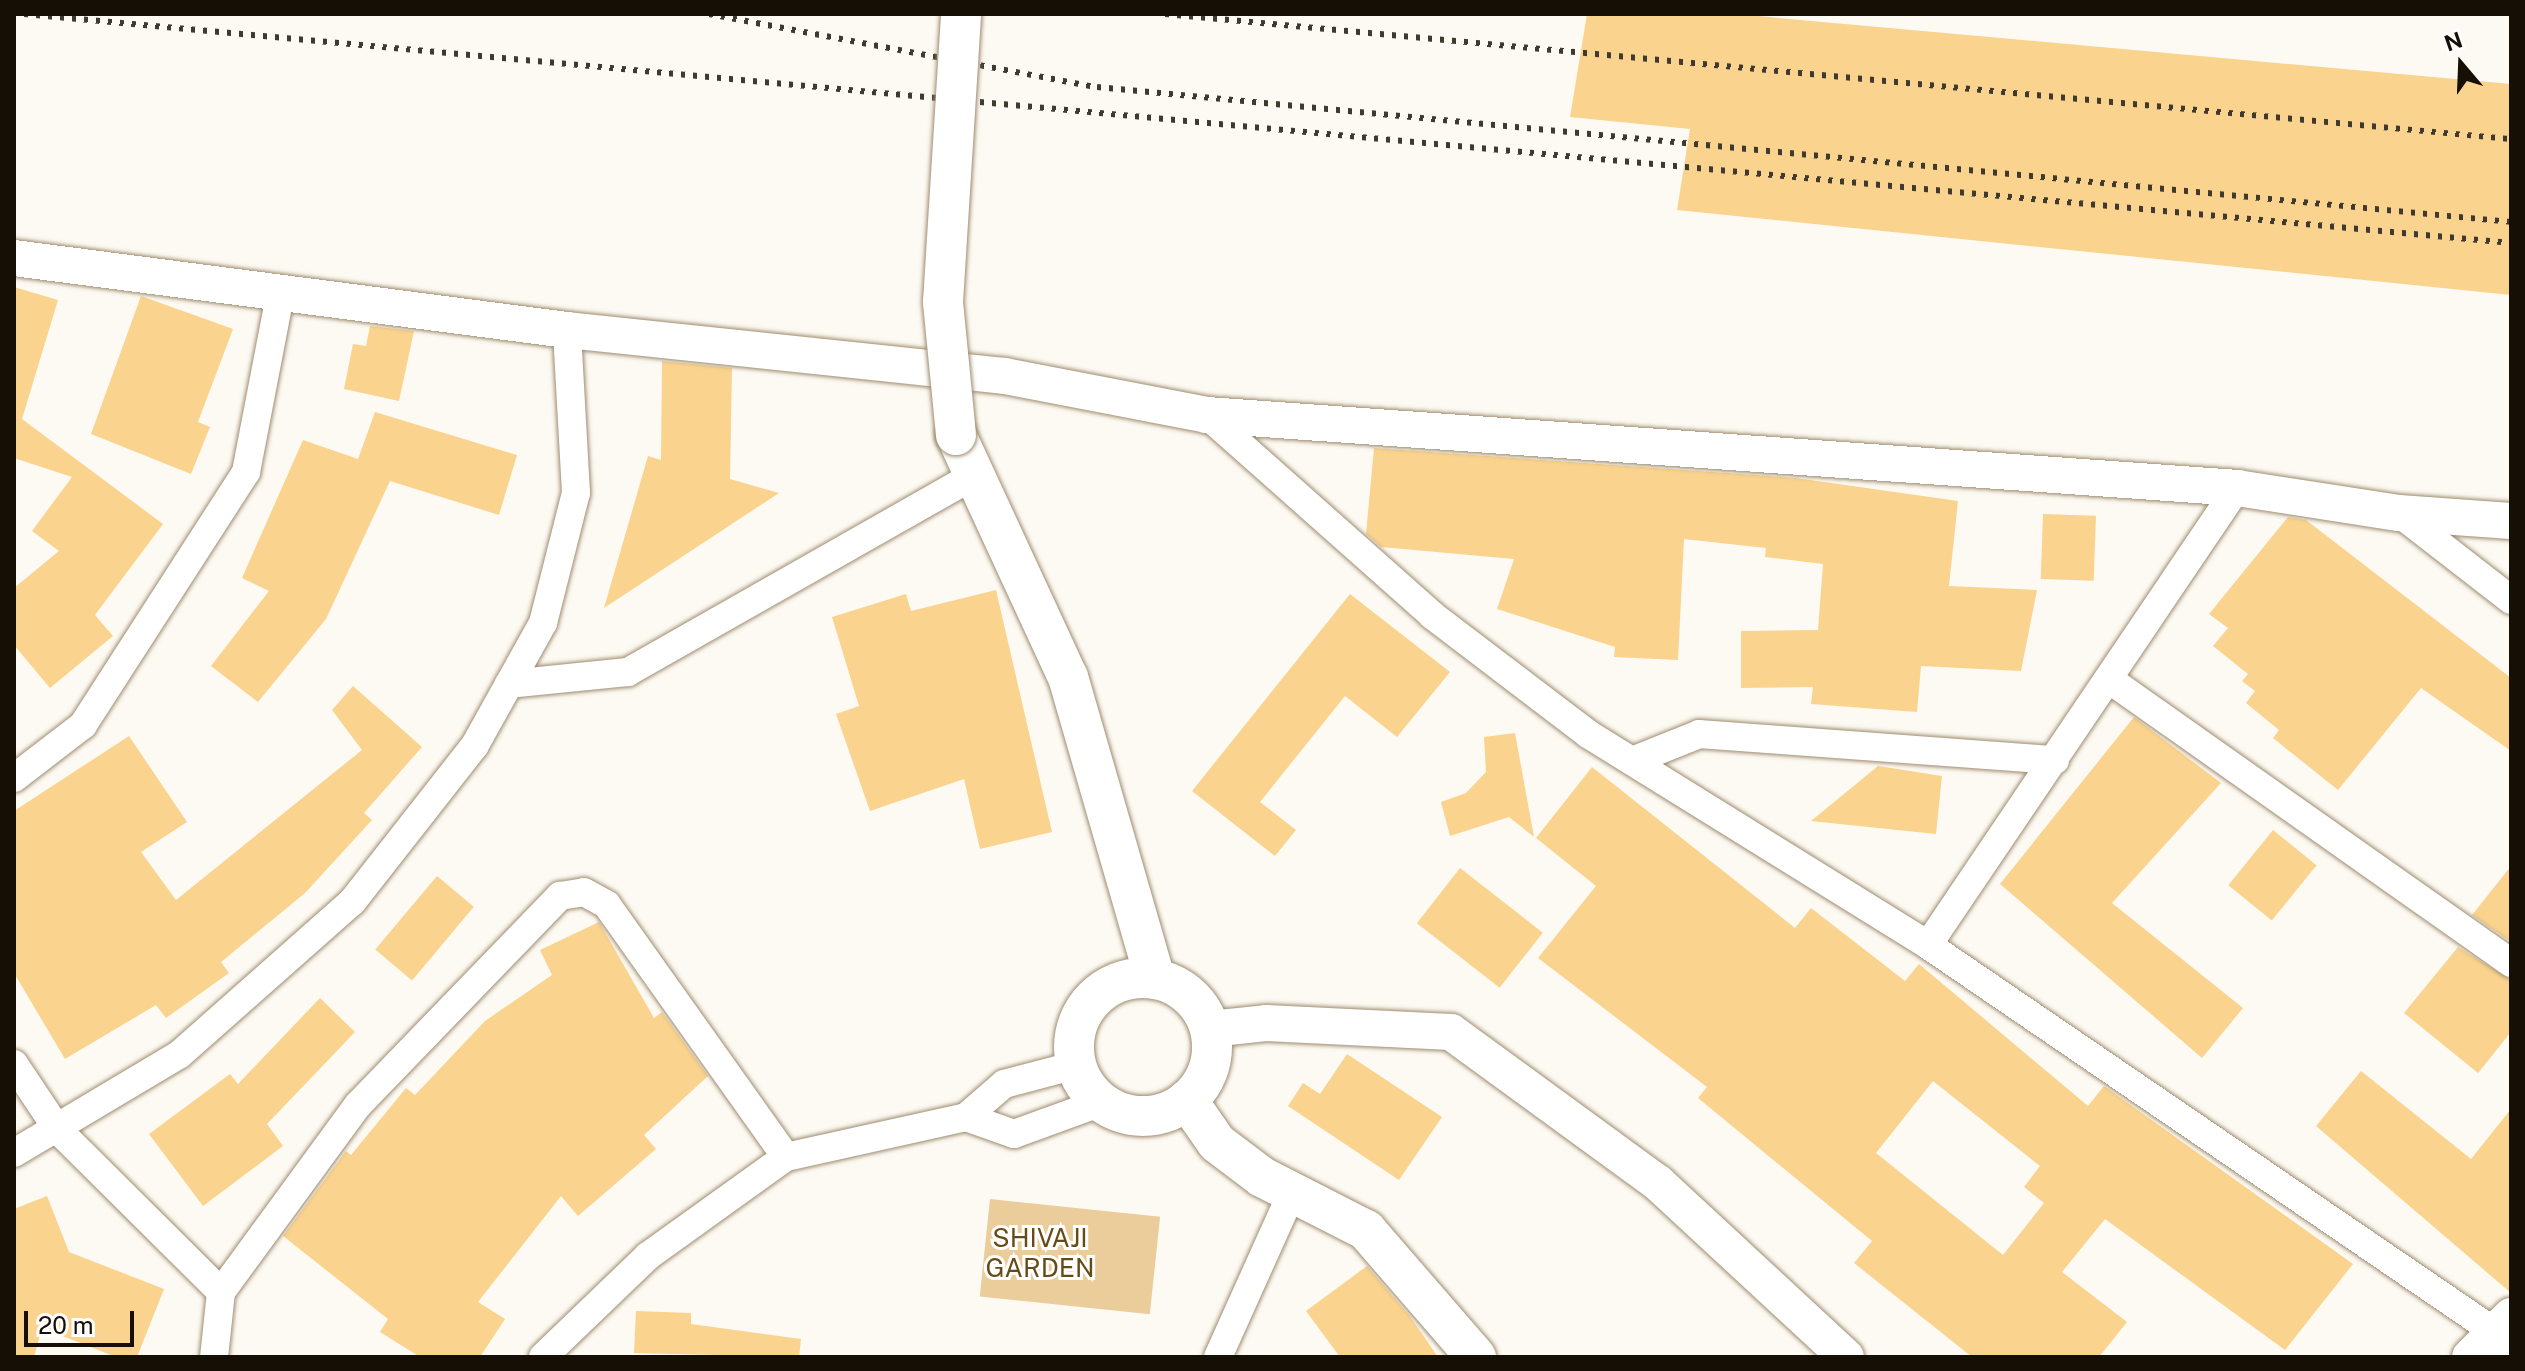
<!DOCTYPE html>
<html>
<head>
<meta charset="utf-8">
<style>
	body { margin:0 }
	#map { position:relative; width:2525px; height:1371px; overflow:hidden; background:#fdfaf3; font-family:"Public Sans",sans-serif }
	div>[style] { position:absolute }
	.green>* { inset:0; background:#eacd9a; transform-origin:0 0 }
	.building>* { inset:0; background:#fad38e; transform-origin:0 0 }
	.roads { filter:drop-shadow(0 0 2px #9e8c6f) drop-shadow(0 0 2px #9e8c6f) }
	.minor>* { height:28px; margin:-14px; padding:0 14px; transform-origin:14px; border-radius:14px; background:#fff }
	.tertiary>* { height:36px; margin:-18px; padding:0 18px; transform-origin:18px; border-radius:18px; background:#fff }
	.secondary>* { height:40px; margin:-20px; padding:0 20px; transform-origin:20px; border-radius:20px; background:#fff }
	.secondary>.ring { margin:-20px; padding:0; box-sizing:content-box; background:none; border:40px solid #fff; border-radius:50% }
	.rail>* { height:6px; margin-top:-3px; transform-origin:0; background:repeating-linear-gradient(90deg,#3f392f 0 4px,transparent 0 12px) }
	.bridges { filter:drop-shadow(0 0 2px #9e8c6f) drop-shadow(0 0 2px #9e8c6f) }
	.secondary-bridge>* { height:40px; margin:-20px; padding:0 20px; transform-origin:20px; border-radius:20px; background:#fff }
	span { translate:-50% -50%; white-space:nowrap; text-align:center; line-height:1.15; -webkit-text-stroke:6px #fff; paint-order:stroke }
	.park-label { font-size:26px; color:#664b17 }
	.frame { position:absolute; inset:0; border:16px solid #160f05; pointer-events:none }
	.north { position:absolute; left:2421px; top:24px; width:80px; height:80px; -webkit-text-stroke:6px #fff; paint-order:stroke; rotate:341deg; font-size:22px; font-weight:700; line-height:32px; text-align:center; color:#160f05 }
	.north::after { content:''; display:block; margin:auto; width:28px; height:36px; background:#160f05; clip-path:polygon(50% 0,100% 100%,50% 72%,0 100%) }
	.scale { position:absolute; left:24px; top:1311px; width:110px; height:36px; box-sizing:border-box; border:4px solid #160f05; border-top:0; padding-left:10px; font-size:24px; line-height:28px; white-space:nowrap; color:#160f05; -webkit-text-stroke:6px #fff; paint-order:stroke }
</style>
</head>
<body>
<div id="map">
	<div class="green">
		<i style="left:990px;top:1199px;width:171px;height:98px;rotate:6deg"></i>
	</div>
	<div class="building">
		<i style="clip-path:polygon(1587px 14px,1735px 14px,2511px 84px,2511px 295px,1677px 210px,1690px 129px,1570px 117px)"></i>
		<i style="clip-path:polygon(14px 287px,58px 300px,22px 419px,163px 524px,95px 615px,113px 636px,50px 688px,14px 645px,14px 588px,59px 551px,32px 531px,72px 477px,14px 458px)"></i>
		<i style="clip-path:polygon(141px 296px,233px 329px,198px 422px,210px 427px,191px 474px,91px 434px)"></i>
		<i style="clip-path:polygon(370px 326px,414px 331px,399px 401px,344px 389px,353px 344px,366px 346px)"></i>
		<i style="clip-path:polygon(662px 361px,732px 368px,730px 479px,779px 493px,604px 608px,648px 456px,661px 460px)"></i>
		<i style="clip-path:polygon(375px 412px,517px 455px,499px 515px,390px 481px,326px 619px,258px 702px,211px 666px,269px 591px,242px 578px,303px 440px,358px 459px)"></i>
		<i style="clip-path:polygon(1374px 448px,1796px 478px,1958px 501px,1949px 586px,2037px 590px,2021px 671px,1921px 666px,1917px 712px,1811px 704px,1813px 687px,1741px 688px,1741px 631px,1818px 630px,1823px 564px,1765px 557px,1766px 548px,1684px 539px,1678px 660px,1614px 657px,1615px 647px,1497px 609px,1514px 559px,1381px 547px,1366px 534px)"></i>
		<i style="left:2043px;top:514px;width:53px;height:65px;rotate:2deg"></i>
		<i style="clip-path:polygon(2288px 517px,2306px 520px,2511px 678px,2511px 751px,2421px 688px,2338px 790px,2273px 738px,2279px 730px,2246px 703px,2255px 691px,2242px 681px,2248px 674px,2213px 646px,2228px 628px,2209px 614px)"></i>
		<i style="clip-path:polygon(996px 590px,1052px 832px,980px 849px,964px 779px,870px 811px,836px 714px,859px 706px,832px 617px,906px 594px,911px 611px)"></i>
		<i style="clip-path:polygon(1350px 594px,1450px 672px,1397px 737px,1345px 696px,1260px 802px,1296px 830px,1275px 856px,1192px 791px)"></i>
		<i style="clip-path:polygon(353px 686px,422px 747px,364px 813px,372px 820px,305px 893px,221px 962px,229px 973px,166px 1018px,156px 1005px,65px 1059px,14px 973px,14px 811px,129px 736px,187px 822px,141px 852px,176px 900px,362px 750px,332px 710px)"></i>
		<i style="clip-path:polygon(2134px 717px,2221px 783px,2112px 903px,2243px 1008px,2202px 1058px,2000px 884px)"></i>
		<i style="clip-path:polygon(1515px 733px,1534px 837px,1509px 817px,1450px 836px,1441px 802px,1466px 793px,1486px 772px,1484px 737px)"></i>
		<i style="clip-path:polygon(1878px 766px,1942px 776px,1936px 834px,1811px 821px)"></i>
		<i style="clip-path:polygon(evenodd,1592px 767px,1795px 928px,1811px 908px,1905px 981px,1919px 964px,2088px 1106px,2104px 1086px,2353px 1264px,2285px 1350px,2105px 1219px,2062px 1272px,2127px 1322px,2099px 1357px,1972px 1357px,1854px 1263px,1872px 1241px,1698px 1098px,1707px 1087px,1538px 958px,1596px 886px,1536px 838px,1592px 767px,1933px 1081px,2040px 1166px,2024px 1187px,2044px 1203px,2003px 1255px,1876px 1153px,1933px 1081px)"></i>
		<i style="left:2273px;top:830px;width:56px;height:71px;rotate:39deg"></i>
		<i style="clip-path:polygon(2511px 866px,2511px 942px,2472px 915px)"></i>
		<i style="left:1460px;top:868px;width:105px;height:70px;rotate:38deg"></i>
		<i style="left:437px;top:876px;width:48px;height:96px;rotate:40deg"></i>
		<i style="clip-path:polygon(599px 922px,654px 1018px,662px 1012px,708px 1076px,644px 1135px,656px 1149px,578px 1216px,561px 1196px,478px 1302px,505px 1319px,480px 1357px,420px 1357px,380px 1332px,388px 1319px,283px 1236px,346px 1151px,351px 1155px,406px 1088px,415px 1095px,485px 1021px,552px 975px,540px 950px)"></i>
		<i style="clip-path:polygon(2458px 947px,2511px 980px,2511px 1032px,2478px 1073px,2404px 1013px)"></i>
		<i style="clip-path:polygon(320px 998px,355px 1032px,267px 1124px,283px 1146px,203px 1206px,149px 1134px,230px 1074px,238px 1084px)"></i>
		<i style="clip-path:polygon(1347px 1054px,1442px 1117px,1399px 1180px,1288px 1106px,1303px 1083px,1320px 1094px)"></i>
		<i style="clip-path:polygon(2361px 1071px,2471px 1159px,2511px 1109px,2511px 1293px,2316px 1126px)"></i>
		<i style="clip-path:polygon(47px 1196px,69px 1252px,164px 1289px,137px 1357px,116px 1357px,42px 1328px,34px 1357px,14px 1357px,14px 1209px)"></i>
		<i style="clip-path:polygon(1367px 1266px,1409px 1315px,1438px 1357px,1340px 1357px,1306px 1311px)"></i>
		<i style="clip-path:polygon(636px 1311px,691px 1313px,691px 1324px,801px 1339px,799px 1357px,634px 1353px)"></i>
	</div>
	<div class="roads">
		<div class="minor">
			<i style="left:1207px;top:415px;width:301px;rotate:41.6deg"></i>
			<i style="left:1432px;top:615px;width:196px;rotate:37.3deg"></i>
			<i style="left:1588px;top:734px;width:400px;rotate:31.8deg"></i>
			<i style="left:1928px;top:945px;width:686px;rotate:34.32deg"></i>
			<i style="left:2495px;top:1332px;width:27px;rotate:70deg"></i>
			<i style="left:2399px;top:513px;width:142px;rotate:37.8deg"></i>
			<i style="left:2110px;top:680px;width:491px;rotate:35.2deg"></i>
			<i style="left:509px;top:684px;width:120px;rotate:-5.8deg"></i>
			<i style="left:628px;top:672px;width:397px;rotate:-29.6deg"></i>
			<i style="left:1632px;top:761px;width:72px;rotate:-21.9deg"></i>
			<i style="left:1699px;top:734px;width:357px;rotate:4.2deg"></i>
			<i style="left:14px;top:778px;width:87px;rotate:-37.5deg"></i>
			<i style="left:83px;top:725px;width:301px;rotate:-57.2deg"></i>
			<i style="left:246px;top:472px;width:184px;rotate:-79.1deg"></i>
			<i style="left:1928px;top:945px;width:552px;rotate:-55.94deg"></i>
			<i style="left:14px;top:1064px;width:79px;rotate:56.3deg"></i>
			<i style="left:58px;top:1130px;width:230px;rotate:44.8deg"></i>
			<i style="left:221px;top:1292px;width:65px;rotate:96.1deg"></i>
			<i style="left:1076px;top:1065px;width:74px;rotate:165.2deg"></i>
			<i style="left:1004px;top:1084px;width:50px;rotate:139deg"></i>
			<i style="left:966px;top:1117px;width:51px;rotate:19.5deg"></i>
			<i style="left:1014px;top:1134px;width:94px;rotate:-20deg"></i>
			<i style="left:14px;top:1153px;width:193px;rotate:-30.8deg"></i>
			<i style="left:180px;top:1054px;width:230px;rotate:-41.5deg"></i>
			<i style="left:352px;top:902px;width:199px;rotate:-51.9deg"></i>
			<i style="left:475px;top:745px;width:140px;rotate:-60.9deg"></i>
			<i style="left:543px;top:623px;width:134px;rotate:-75.8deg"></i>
			<i style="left:576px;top:493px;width:163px;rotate:-93.2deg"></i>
			<i style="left:221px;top:1292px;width:232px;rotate:-53.8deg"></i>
			<i style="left:358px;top:1105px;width:291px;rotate:-46deg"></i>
			<i style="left:560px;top:896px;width:24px;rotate:-9deg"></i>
			<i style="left:584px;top:892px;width:26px;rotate:29deg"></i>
			<i style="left:607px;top:905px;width:309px;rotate:54.6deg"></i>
			<i style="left:543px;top:1357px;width:146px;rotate:-43.9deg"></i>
			<i style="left:648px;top:1256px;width:170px;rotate:-35.7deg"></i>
			<i style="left:786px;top:1157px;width:184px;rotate:-12.5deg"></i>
			<i style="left:1218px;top:1357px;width:181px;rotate:-65.8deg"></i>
		</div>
		<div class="tertiary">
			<i style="left:14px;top:258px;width:558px;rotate:7.42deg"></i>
			<i style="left:567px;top:330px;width:440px;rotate:6deg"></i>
			<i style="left:1005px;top:376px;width:206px;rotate:10.9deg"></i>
			<i style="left:1207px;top:415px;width:1033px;rotate:4.05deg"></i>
			<i style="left:2237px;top:488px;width:164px;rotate:8.8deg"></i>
			<i style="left:2399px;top:513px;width:112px;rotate:4.1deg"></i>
			<i style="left:1210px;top:1029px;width:56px;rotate:-6.1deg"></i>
			<i style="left:1266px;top:1023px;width:185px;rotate:2.8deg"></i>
			<i style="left:1451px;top:1032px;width:256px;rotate:36.1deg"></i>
			<i style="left:1658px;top:1183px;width:256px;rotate:42.8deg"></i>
			<i style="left:2470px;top:1357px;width:58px;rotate:-45deg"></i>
		</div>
		<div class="secondary">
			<i style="left:956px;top:435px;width:267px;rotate:65.2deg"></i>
			<i style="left:1068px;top:677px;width:314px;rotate:73.9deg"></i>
			<i class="ring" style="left:1074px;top:978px;width:98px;height:98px"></i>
			<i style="left:1187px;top:1100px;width:52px;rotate:55.1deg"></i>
			<i style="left:1217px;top:1143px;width:56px;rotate:37.1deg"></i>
			<i style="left:1262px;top:1177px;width:117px;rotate:27deg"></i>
			<i style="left:1366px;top:1230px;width:168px;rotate:49.1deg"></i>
		</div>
	</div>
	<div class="rail">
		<i style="left:24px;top:14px;width:2498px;rotate:5.26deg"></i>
		<i style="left:709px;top:14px;width:395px;rotate:10.7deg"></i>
		<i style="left:1097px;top:87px;width:1420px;rotate:5.45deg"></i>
		<i style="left:1165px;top:14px;width:1352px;rotate:5.31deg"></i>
	</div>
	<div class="bridges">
		<div class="secondary-bridge">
			<i style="left:956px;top:435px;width:134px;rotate:-95.6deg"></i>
			<i style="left:943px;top:302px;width:289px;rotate:-86.4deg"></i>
		</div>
	</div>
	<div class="park-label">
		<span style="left:1040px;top:1253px">SHIVAJI<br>GARDEN</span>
	</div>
	<div class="frame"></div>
	<div class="north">N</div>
	<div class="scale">20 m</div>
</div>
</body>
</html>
